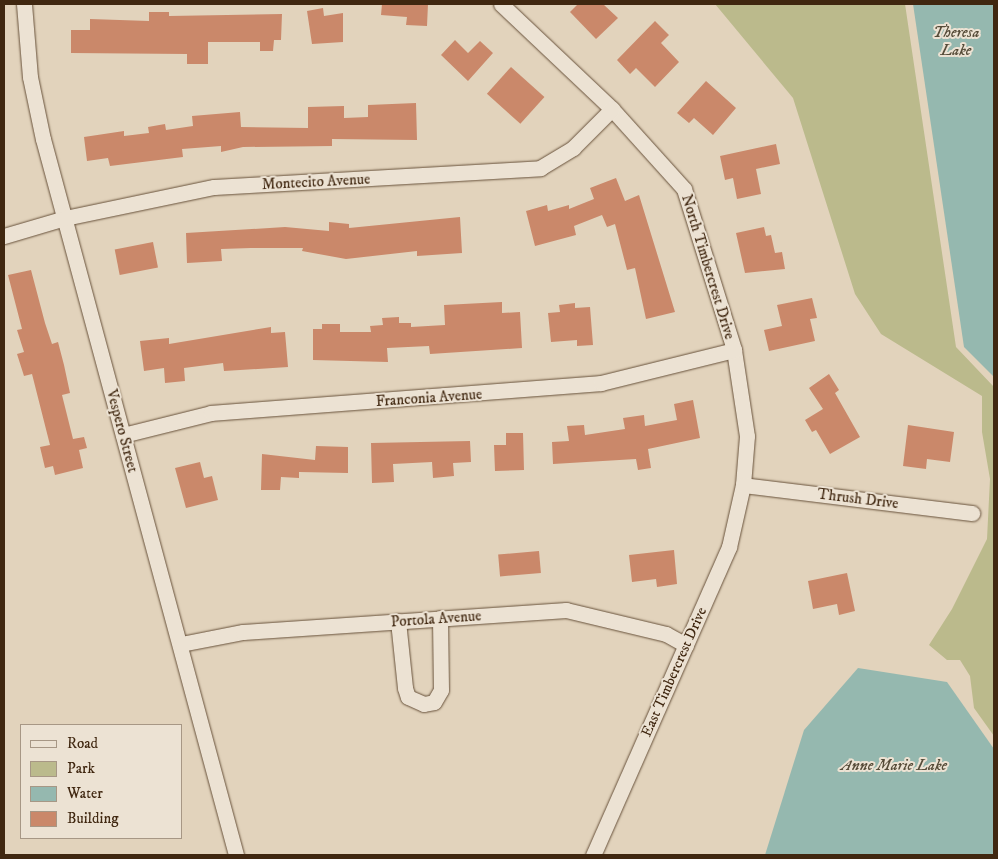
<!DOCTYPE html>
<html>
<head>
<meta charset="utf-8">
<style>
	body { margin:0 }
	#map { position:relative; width:998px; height:859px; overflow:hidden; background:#e2d3bc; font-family:"IM FELL DW Pica",serif }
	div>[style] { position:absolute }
	.green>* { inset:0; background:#bbba8c }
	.water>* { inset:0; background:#95b8af }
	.building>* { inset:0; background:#ca886a; transform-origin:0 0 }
	.roads { filter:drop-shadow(0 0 1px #68523b) drop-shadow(0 0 1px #68523b) }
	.street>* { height:15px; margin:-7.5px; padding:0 7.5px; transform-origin:7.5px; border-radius:7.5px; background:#ece2d3 }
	span { translate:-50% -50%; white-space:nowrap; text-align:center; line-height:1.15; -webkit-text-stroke:4px #ece2d3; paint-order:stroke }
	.street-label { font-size:15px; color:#402710 }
	.water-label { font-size:16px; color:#554b38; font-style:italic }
	.frame { position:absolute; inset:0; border:5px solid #402710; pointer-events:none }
	.legend { position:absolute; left:20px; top:724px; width:162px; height:115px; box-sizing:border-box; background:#ece2d3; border:1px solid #a79785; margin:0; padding:6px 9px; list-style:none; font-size:15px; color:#402710 }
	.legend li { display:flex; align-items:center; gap:10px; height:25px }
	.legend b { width:25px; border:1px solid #a79785 }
</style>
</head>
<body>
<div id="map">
	<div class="green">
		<i style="clip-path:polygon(715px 4px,905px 4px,956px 347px,994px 387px,994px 736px,974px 708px,970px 676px,960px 660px,947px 660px,929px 645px,952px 609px,987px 539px,990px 479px,982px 432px,982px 396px,881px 334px,855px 294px,793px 98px)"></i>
	</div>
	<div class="water">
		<i style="clip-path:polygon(913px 4px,994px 4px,994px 377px,964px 347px)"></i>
		<i style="clip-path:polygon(858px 668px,947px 682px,994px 749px,994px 855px,765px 855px,804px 730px)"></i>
	</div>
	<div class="building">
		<i style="clip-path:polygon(382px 4px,428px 4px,427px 26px,406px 25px,407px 17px,381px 15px)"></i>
		<i style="clip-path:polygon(578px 4px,603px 4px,618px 18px,596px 39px,570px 12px)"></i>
		<i style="clip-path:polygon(323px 8px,324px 16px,343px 13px,343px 42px,312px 44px,307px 11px)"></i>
		<i style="clip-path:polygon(149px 12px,169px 12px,169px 16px,282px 14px,281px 40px,274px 40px,273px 51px,260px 51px,260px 42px,208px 42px,208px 64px,187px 64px,187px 54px,71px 53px,71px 30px,90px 30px,90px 19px,149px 21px)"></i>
		<i style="clip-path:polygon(655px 21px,669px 35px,661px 43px,679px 62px,655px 87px,636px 68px,630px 74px,617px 60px)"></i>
		<i style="clip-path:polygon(455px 40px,468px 53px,480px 41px,493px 53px,468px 81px,441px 55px)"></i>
		<i style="left:511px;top:67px;width:45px;height:36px;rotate:42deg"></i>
		<i style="clip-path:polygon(706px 81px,736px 108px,713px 135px,694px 118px,689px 123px,677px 113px)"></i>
		<i style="clip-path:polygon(416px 103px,417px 140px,332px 139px,332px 146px,243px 147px,221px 152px,221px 146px,182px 149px,183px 157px,110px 166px,108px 158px,87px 161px,84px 137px,124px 131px,124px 136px,149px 133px,148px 127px,165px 124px,166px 130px,193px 126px,192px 116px,240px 112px,241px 127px,308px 128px,308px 107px,344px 106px,344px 118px,368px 117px,368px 105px)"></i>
		<i style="clip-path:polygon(776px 144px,780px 164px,756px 169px,761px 194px,737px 199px,733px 178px,725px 180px,720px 156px)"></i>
		<i style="clip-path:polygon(616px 178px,625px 201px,639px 195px,675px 312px,646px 319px,635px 268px,627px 270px,615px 224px,607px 227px,602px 215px,574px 226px,576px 235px,535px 246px,526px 211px,547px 205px,548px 211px,569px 205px,569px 209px,594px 199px,590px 188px)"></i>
		<i style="clip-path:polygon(460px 217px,462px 253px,417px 256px,417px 251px,346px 259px,302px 251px,303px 248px,251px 248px,221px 249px,222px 261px,187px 263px,186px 233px,285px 227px,329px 231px,329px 222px,349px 224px,349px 228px)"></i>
		<i style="clip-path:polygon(764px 227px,766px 236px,771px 235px,775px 253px,782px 252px,785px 269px,745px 273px,736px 233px)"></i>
		<i style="left:153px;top:242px;width:26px;height:39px;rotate:79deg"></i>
		<i style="clip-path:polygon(31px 270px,45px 323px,52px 344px,58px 342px,64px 365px,70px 393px,62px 395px,73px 439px,84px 437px,87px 448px,79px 450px,83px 468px,55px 475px,53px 466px,45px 468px,40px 447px,50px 445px,32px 374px,24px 376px,17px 354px,24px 352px,17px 330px,22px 329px,8px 275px)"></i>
		<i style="clip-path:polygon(812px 298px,817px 318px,810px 319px,815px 341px,769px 351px,764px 330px,782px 326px,777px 305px)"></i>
		<i style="clip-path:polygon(502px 302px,502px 313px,520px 312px,522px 348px,430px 354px,429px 346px,387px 348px,388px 362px,313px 360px,313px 329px,322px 329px,322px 324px,340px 324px,340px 332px,371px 332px,370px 326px,383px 325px,382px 318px,399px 317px,399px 323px,411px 323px,411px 327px,445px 325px,444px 305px)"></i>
		<i style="clip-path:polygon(575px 303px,575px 308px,590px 307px,593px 345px,577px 346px,577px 340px,551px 342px,548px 313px,560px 312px,559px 305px)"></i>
		<i style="clip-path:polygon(271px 327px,271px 333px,285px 332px,288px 367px,224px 371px,223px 363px,184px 368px,185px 381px,165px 383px,164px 368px,144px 371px,140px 341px,169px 338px,169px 344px)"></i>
		<i style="clip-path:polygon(829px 374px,839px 390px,835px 393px,860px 437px,830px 454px,816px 430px,812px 432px,805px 420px,823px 409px,809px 388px)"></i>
		<i style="clip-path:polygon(693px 400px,700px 438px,648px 449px,651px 468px,638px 470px,636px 459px,553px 464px,552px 442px,569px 441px,567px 426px,584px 425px,585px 435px,625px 429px,623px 418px,644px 415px,645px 426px,677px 420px,674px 404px)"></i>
		<i style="clip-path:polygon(908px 425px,954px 432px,950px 462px,927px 459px,926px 469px,903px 466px)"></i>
		<i style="clip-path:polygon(506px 433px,523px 433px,524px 470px,495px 471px,494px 445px,506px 445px)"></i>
		<i style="clip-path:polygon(470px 441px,471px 462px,453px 463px,454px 476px,433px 478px,432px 462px,393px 464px,394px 482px,372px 483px,371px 443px)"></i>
		<i style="clip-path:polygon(316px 446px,348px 447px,348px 473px,299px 472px,299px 478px,281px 477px,280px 490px,261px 490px,262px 454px,315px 460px)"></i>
		<i style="clip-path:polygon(200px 462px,204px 478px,212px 476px,218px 500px,186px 508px,175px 468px)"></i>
		<i style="clip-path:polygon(674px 550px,677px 584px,657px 587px,656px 579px,632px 582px,629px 555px)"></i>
		<i style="left:539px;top:551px;width:22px;height:41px;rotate:85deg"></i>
		<i style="clip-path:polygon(847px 573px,855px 611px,839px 615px,837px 604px,813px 609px,808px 581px)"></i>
	</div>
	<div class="roads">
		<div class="street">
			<i style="left:24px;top:4px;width:73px;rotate:85.3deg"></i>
			<i style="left:30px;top:77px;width:63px;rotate:78.2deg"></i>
			<i style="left:43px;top:139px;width:742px;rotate:74.91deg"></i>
			<i style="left:501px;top:4px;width:153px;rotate:43.4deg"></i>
			<i style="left:612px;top:109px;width:108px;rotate:48deg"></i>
			<i style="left:684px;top:189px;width:169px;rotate:72.7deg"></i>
			<i style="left:734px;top:350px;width:87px;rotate:81.4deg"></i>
			<i style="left:747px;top:436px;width:49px;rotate:94.7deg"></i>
			<i style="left:743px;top:485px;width:64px;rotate:102.7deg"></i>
			<i style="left:729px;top:547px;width:337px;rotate:113.8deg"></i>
			<i style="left:4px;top:236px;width:64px;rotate:-16.4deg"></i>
			<i style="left:65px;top:218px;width:152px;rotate:-11.8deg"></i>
			<i style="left:214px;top:187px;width:327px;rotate:-3.3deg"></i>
			<i style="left:540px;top:168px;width:39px;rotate:-31deg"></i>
			<i style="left:573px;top:148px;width:55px;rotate:-45deg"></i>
			<i style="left:123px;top:435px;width:91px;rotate:-14deg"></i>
			<i style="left:211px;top:413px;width:391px;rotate:-4.4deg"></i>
			<i style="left:601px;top:383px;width:137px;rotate:-13.9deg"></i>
			<i style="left:743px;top:485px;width:231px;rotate:7deg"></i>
			<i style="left:398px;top:621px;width:67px;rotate:84deg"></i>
			<i style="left:405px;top:688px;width:9px;rotate:72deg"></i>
			<i style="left:408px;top:697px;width:17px;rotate:24deg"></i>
			<i style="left:424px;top:704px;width:10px;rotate:-11deg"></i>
			<i style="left:434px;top:702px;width:14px;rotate:-60deg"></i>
			<i style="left:441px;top:690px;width:72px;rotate:-90.8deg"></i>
			<i style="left:181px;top:644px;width:63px;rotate:-11deg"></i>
			<i style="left:243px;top:632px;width:324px;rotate:-3.9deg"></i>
			<i style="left:566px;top:610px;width:103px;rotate:13.5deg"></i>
			<i style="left:666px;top:634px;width:23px;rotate:29deg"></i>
		</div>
	</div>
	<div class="street-label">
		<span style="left:316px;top:182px;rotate:-3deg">Montecito Avenue</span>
		<span style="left:708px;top:267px;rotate:73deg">North Timbercrest Drive</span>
		<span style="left:429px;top:398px;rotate:-4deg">Franconia Avenue</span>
		<span style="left:122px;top:431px;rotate:75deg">Vespero Street</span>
		<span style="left:858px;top:499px;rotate:7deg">Thrush Drive</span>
		<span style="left:436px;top:619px;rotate:-4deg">Portola Avenue</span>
		<span style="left:674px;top:672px;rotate:-66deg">East Timbercrest Drive</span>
	</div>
	<div class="water-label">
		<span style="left:956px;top:41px">Theresa<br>Lake</span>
		<span style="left:894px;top:765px">Anne Marie Lake</span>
	</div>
	<div class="frame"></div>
	<ul class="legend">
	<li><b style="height:6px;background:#ece2d3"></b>Road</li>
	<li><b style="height:14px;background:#bbba8c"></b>Park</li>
	<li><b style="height:14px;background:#95b8af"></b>Water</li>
	<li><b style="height:14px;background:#ca886a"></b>Building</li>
	</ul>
</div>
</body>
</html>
